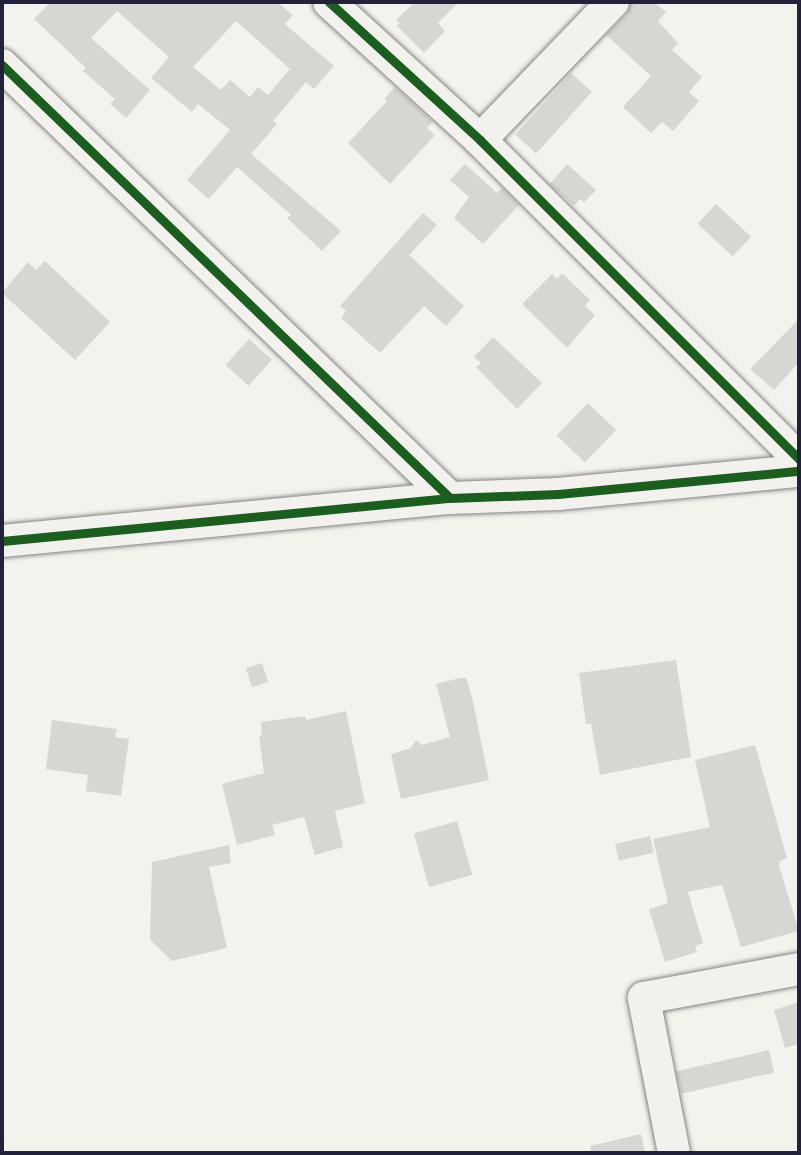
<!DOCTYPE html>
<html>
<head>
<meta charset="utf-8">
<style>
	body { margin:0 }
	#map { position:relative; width:801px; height:1155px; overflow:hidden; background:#f4f2ec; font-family:"Comic Neue",sans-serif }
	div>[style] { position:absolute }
	.building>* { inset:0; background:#d7d6d3; transform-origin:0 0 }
	.roads { filter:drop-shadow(0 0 2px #858486) drop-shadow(0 0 2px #858486) }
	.minor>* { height:32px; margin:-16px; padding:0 16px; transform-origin:16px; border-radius:16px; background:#f2f1ed }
	.cycleway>* { height:9px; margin:-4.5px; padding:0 4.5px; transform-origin:4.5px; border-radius:4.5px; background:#1b5e20 }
	span { translate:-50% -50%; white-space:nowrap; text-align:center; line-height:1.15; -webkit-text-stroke:7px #f7f3e8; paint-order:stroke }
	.frame { position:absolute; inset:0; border:4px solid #22223b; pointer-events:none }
</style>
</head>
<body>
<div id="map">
	<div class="building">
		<i style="clip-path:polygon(evenodd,51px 2px,277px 2px,293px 15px,285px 24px,334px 66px,314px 89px,306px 82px,273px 121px,277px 124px,251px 154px,341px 231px,322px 251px,287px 218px,291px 215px,237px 167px,209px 199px,187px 180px,230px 130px,198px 104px,192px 112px,151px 78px,169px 57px,117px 11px,91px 38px,150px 90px,126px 118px,110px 104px,115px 99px,83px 71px,86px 68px,34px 19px,51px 2px,236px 21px,290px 69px,268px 95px,258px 87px,250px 97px,230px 80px,221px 90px,193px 67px,236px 21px)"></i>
		<i style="clip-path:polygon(415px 2px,459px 2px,438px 23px,445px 31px,424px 53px,397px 26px,400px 23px,396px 20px)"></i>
		<i style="clip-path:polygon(631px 2px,654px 2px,666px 12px,658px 21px,678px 43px,672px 50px,702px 77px,689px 92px,699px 101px,673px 131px,662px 122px,651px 133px,623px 107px,651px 76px,606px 35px,626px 15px)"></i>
		<i style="left:571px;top:73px;width:28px;height:83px;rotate:42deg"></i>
		<i style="clip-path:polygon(395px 87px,433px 122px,427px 128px,435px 135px,390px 184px,348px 143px,387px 101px,385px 98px)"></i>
		<i style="clip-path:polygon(465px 164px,497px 193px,502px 188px,519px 205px,483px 244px,454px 218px,469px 197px,450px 180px)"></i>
		<i style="clip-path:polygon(567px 164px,596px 190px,584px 202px,580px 199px,574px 206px,550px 184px)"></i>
		<i style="left:716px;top:204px;width:48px;height:27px;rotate:43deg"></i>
		<i style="clip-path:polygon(423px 213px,437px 225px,409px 255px,464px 306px,446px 326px,424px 306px,380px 353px,341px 318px,346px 311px,340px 306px)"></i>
		<i style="clip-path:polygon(45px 261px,110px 322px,75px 360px,2px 293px,28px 262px,36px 270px)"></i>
		<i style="clip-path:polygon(562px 273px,590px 300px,585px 306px,595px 315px,567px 348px,522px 304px,552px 274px,557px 279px)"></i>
		<i style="clip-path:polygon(799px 319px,799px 362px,774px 390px,750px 369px)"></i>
		<i style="clip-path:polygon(493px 337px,542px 383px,517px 409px,476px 367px,481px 363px,474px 357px)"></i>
		<i style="left:249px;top:339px;width:31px;height:35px;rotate:42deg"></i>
		<i style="left:588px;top:403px;width:39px;height:45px;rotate:44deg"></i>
		<i style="clip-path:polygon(676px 660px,691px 757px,600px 775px,591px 724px,586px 724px,579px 673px)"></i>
		<i style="left:262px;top:663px;width:20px;height:17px;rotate:72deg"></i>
		<i style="clip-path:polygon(460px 678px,466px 678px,472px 697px,489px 780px,401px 799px,391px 754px,411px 748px,416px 740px,422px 745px,450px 737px,436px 684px)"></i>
		<i style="clip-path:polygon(346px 711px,365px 803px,335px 811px,343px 847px,315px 855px,304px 817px,272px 825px,275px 835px,237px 845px,222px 784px,264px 773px,259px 736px,262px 735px,261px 722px,305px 716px,306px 720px)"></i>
		<i style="clip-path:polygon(52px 720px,117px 729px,115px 737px,129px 739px,121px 796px,86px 791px,88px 775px,46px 769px)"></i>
		<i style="clip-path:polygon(755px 745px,787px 858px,780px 861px,779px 866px,799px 931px,741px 947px,722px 885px,688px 892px,703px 943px,695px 946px,697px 952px,665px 962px,649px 909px,668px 903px,653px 839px,710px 827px,695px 760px)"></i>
		<i style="left:457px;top:821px;width:56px;height:45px;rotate:74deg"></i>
		<i style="left:650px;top:836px;width:17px;height:36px;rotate:77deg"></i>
		<i style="clip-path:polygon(229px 845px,231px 863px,209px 867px,227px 948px,172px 961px,150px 940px,152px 862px)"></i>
		<i style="clip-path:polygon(799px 1002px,799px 1044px,785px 1048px,774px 1010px)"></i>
		<i style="left:769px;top:1050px;width:23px;height:95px;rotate:77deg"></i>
		<i style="clip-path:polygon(641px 1134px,645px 1153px,591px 1153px,590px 1146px)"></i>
	</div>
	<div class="roads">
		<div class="minor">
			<i style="left:329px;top:2px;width:205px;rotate:42.4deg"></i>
			<i style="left:480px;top:140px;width:451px;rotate:45deg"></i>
			<i style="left:2px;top:65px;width:623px;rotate:44.02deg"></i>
			<i style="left:480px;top:140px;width:192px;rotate:-46.1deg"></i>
			<i style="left:2px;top:541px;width:450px;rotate:-5.5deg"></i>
			<i style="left:450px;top:498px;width:108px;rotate:-2.1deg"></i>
			<i style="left:558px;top:494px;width:242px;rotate:-5.5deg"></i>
			<i style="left:674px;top:1153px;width:158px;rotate:-101deg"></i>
			<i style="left:644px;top:998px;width:158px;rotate:-10.6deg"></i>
		</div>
	</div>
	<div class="cycleway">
		<i style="left:329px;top:2px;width:205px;rotate:42.4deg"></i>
		<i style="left:480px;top:140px;width:451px;rotate:45deg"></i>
		<i style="left:2px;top:65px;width:623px;rotate:44.02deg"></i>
		<i style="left:2px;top:541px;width:450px;rotate:-5.5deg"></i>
		<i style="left:450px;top:498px;width:108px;rotate:-2.1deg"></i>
		<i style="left:558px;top:494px;width:242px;rotate:-5.5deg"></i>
	</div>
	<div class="frame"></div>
</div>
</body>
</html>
